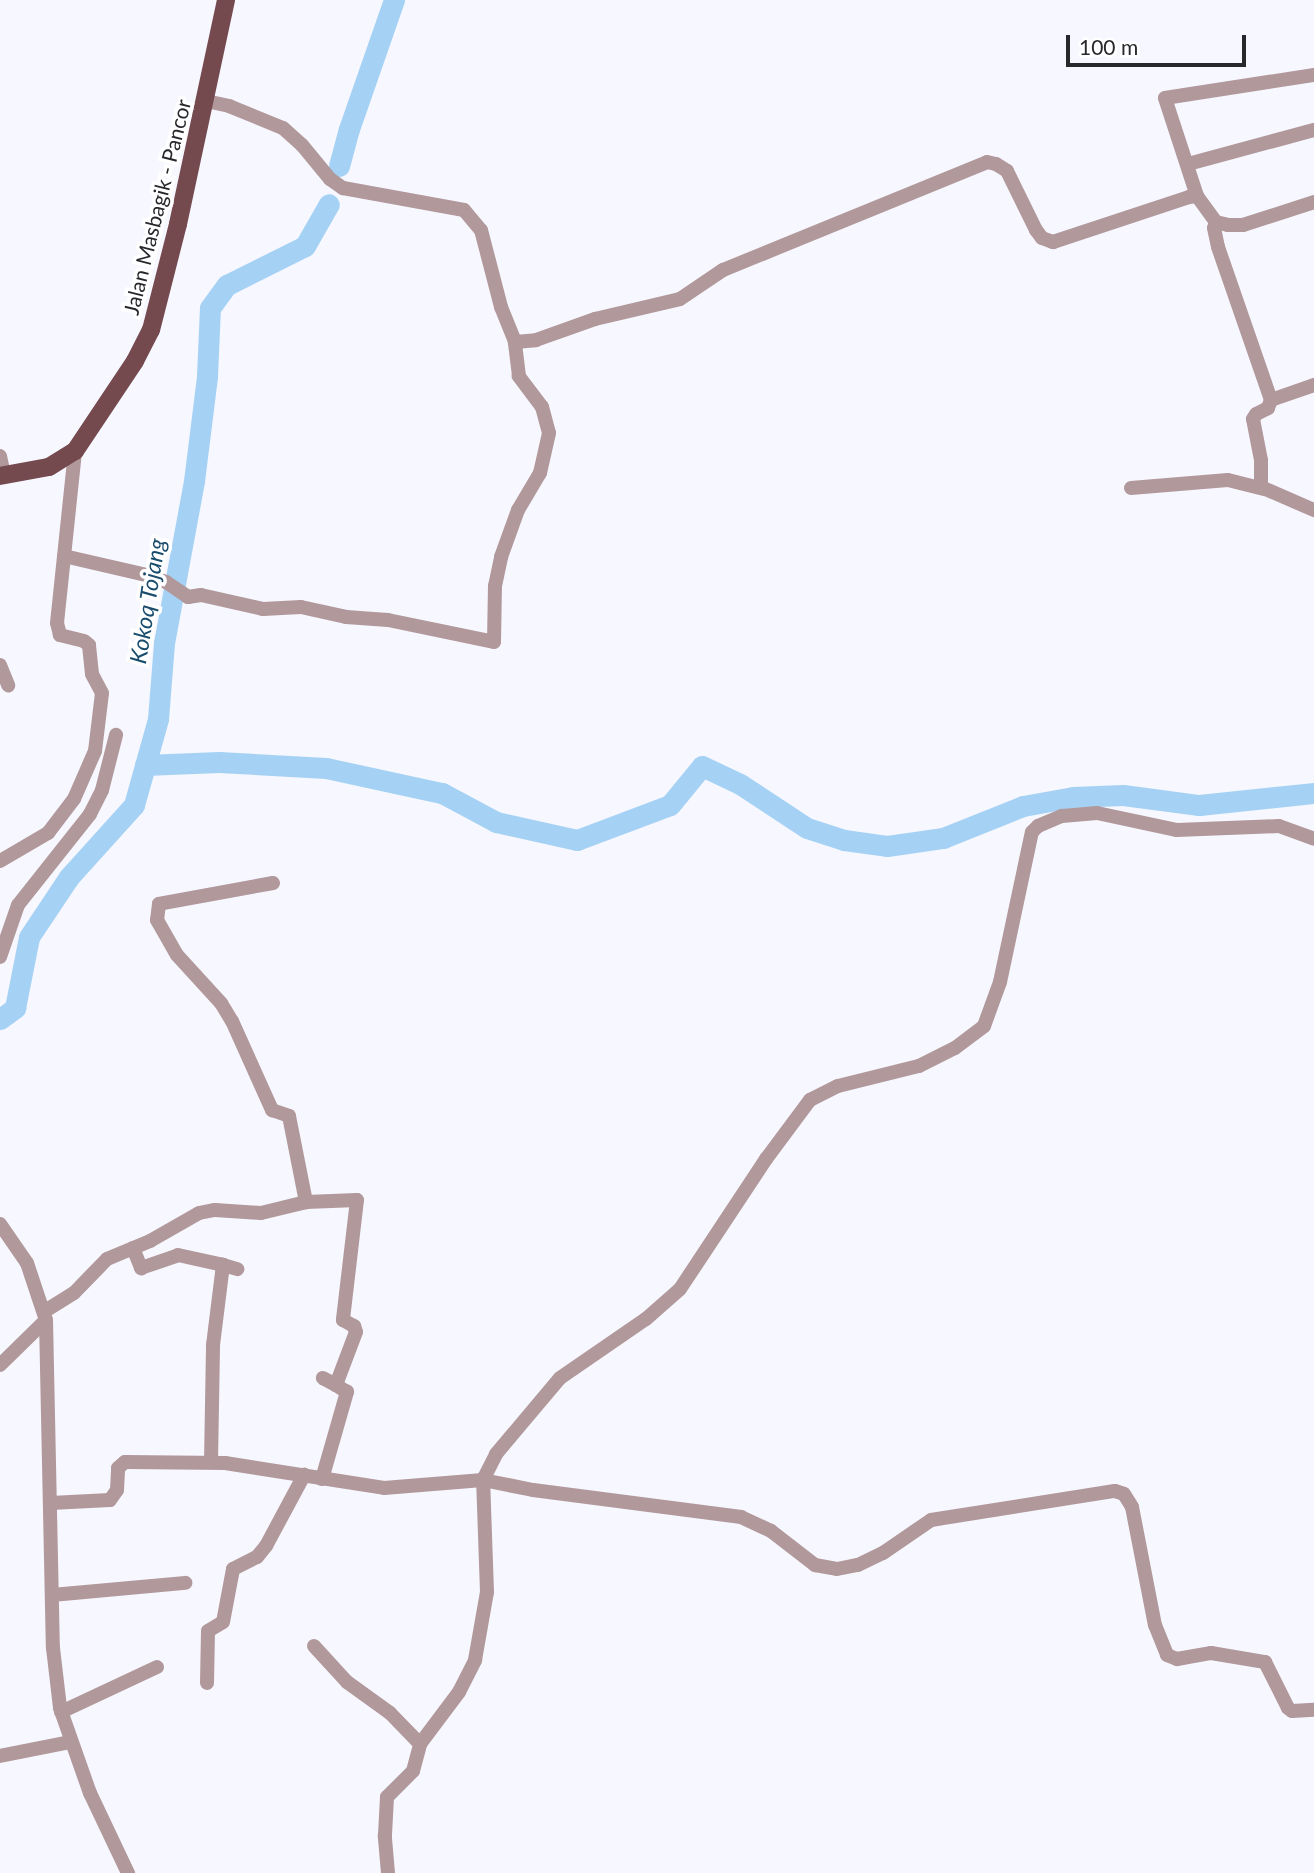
<!DOCTYPE html>
<html>
<head>
<meta charset="utf-8">
<style>
	body { margin:0 }
	#map { position:relative; width:1314px; height:1873px; overflow:hidden; background:#f7f7ff; font-family:Lato,sans-serif }
	div>[style] { position:absolute }
	.river>* { height:21px; margin:-10.5px; padding:0 10.5px; transform-origin:10.5px; border-radius:10.5px; background:#a5d2f4 }
	.minor>* { height:14px; margin:-7px; padding:0 7px; transform-origin:7px; border-radius:7px; background:#b1989b }
	.major>* { height:18px; margin:-9px; padding:0 9px; transform-origin:9px; border-radius:9px; background:#744a4f }
	span { translate:-50% -50%; white-space:nowrap; text-align:center; line-height:1.15; -webkit-text-stroke:7px #fff; paint-order:stroke }
	.street-label { font-size:21px; color:#27282c }
	.water-label { font-size:23px; color:#194c6d; font-style:italic }
	.scale { position:absolute; left:1066px; top:35px; width:180px; height:32px; box-sizing:border-box; border:4px solid #27282c; border-top:0; padding-left:9px; font-size:21px; line-height:24px; white-space:nowrap; color:#27282c; -webkit-text-stroke:5px #fff; paint-order:stroke }
</style>
</head>
<body>
<div id="map">
	<div class="river">
		<i style="left:339px;top:166px;width:38px;rotate:-75deg"></i>
		<i style="left:349px;top:129px;width:137px;rotate:-70.8deg"></i>
		<i style="left:145px;top:765px;width:74px;rotate:-2.3deg"></i>
		<i style="left:219px;top:762px;width:107px;rotate:3.2deg"></i>
		<i style="left:326px;top:768px;width:119px;rotate:12.2deg"></i>
		<i style="left:442px;top:793px;width:61px;rotate:28.2deg"></i>
		<i style="left:496px;top:822px;width:83px;rotate:12.5deg"></i>
		<i style="left:577px;top:840px;width:99px;rotate:-20.6deg"></i>
		<i style="left:670px;top:805px;width:50px;rotate:-50.6deg"></i>
		<i style="left:702px;top:766px;width:42px;rotate:25.3deg"></i>
		<i style="left:740px;top:784px;width:80px;rotate:33.3deg"></i>
		<i style="left:807px;top:828px;width:39px;rotate:18deg"></i>
		<i style="left:844px;top:840px;width:43px;rotate:7.9deg"></i>
		<i style="left:887px;top:846px;width:57px;rotate:-8.1deg"></i>
		<i style="left:943px;top:838px;width:86px;rotate:-21.8deg"></i>
		<i style="left:1023px;top:806px;width:51px;rotate:-10.2deg"></i>
		<i style="left:1073px;top:797px;width:50px;rotate:-2.3deg"></i>
		<i style="left:1123px;top:795px;width:77px;rotate:7.5deg"></i>
		<i style="left:1199px;top:805px;width:116px;rotate:-6deg"></i>
		<i style="left:0;top:1019px;width:19px;rotate:-36deg"></i>
		<i style="left:15px;top:1008px;width:72px;rotate:-78.8deg"></i>
		<i style="left:29px;top:937px;width:72px;rotate:-56.3deg"></i>
		<i style="left:69px;top:877px;width:97px;rotate:-47.9deg"></i>
		<i style="left:134px;top:805px;width:89px;rotate:-74.4deg"></i>
		<i style="left:158px;top:719px;width:76px;rotate:-85.5deg"></i>
		<i style="left:164px;top:643px;width:165px;rotate:-79.5deg"></i>
		<i style="left:194px;top:481px;width:106px;rotate:-82.9deg"></i>
		<i style="left:207px;top:376px;width:68px;rotate:-87.5deg"></i>
		<i style="left:210px;top:308px;width:29px;rotate:-54deg"></i>
		<i style="left:227px;top:285px;width:87px;rotate:-26.6deg"></i>
		<i style="left:305px;top:246px;width:48px;rotate:-60.3deg"></i>
	</div>
	<div class="minor">
		<i style="left:206px;top:101px;width:24px;rotate:12deg"></i>
		<i style="left:229px;top:106px;width:58px;rotate:22.2deg"></i>
		<i style="left:283px;top:128px;width:25px;rotate:42deg"></i>
		<i style="left:302px;top:145px;width:44px;rotate:50.5deg"></i>
		<i style="left:330px;top:179px;width:16px;rotate:35deg"></i>
		<i style="left:343px;top:188px;width:123px;rotate:10.3deg"></i>
		<i style="left:464px;top:210px;width:26px;rotate:50deg"></i>
		<i style="left:481px;top:230px;width:80px;rotate:75.4deg"></i>
		<i style="left:501px;top:307px;width:38px;rotate:68deg"></i>
		<i style="left:515px;top:342px;width:21px;rotate:-5deg"></i>
		<i style="left:536px;top:340px;width:63px;rotate:-19.6deg"></i>
		<i style="left:595px;top:319px;width:87px;rotate:-13.2deg"></i>
		<i style="left:680px;top:299px;width:52px;rotate:-34deg"></i>
		<i style="left:723px;top:270px;width:285px;rotate:-22.2deg"></i>
		<i style="left:987px;top:162px;width:9px;rotate:13deg"></i>
		<i style="left:996px;top:164px;width:13px;rotate:32deg"></i>
		<i style="left:1007px;top:171px;width:66px;rotate:63.8deg"></i>
		<i style="left:1036px;top:230px;width:10px;rotate:53deg"></i>
		<i style="left:1042px;top:238px;width:12px;rotate:20deg"></i>
		<i style="left:1053px;top:242px;width:143px;rotate:-18.3deg"></i>
		<i style="left:1189px;top:197px;width:8px;rotate:-7deg"></i>
		<i style="left:1197px;top:196px;width:32px;rotate:54deg"></i>
		<i style="left:1216px;top:222px;width:12px;rotate:14deg"></i>
		<i style="left:1228px;top:225px;width:15px"></i>
		<i style="left:1243px;top:225px;width:75px;rotate:-17.9deg"></i>
		<i style="left:1188px;top:164px;width:131px;rotate:-15.1deg"></i>
		<i style="left:1197px;top:196px;width:103px;rotate:-108.1deg"></i>
		<i style="left:1165px;top:98px;width:151px;rotate:-8.8deg"></i>
		<i style="left:1216px;top:222px;width:6px;rotate:108deg"></i>
		<i style="left:1214px;top:228px;width:19px;rotate:78deg"></i>
		<i style="left:1218px;top:247px;width:162px;rotate:70.9deg"></i>
		<i style="left:1271px;top:400px;width:9px;rotate:111deg"></i>
		<i style="left:1268px;top:408px;width:13px;rotate:153deg"></i>
		<i style="left:1256px;top:414px;width:6px;rotate:121deg"></i>
		<i style="left:1253px;top:419px;width:42px;rotate:79deg"></i>
		<i style="left:1261px;top:460px;width:27px;rotate:90deg"></i>
		<i style="left:1261px;top:487px;width:58px;rotate:23.5deg"></i>
		<i style="left:1271px;top:400px;width:46px;rotate:-19.2deg"></i>
		<i style="left:0;top:456px;width:19px;rotate:78deg"></i>
		<i style="left:1131px;top:488px;width:97px;rotate:-4.7deg"></i>
		<i style="left:1228px;top:480px;width:36px;rotate:14deg"></i>
		<i style="left:64px;top:556px;width:84px;rotate:13deg"></i>
		<i style="left:146px;top:575px;width:21px;rotate:19deg"></i>
		<i style="left:166px;top:582px;width:27px;rotate:34deg"></i>
		<i style="left:188px;top:597px;width:13px;rotate:-9deg"></i>
		<i style="left:201px;top:595px;width:64px;rotate:12.7deg"></i>
		<i style="left:263px;top:609px;width:38px;rotate:-3deg"></i>
		<i style="left:301px;top:607px;width:46px;rotate:12.5deg"></i>
		<i style="left:346px;top:617px;width:42px;rotate:4.1deg"></i>
		<i style="left:388px;top:620px;width:108px;rotate:11.7deg"></i>
		<i style="left:494px;top:642px;width:56px;rotate:-89deg"></i>
		<i style="left:495px;top:586px;width:30px;rotate:-78deg"></i>
		<i style="left:501px;top:557px;width:50px;rotate:-70.1deg"></i>
		<i style="left:518px;top:510px;width:43px;rotate:-59.3deg"></i>
		<i style="left:540px;top:473px;width:41px;rotate:-77.3deg"></i>
		<i style="left:549px;top:433px;width:27px;rotate:-105deg"></i>
		<i style="left:542px;top:407px;width:39px;rotate:-127deg"></i>
		<i style="left:519px;top:376px;width:34px;rotate:-97deg"></i>
		<i style="left:0;top:665px;width:22px;rotate:68deg"></i>
		<i style="left:0;top:861px;width:56px;rotate:-30.3deg"></i>
		<i style="left:48px;top:833px;width:43px;rotate:-52.6deg"></i>
		<i style="left:74px;top:799px;width:52px;rotate:-66.4deg"></i>
		<i style="left:95px;top:751px;width:58px;rotate:-83.1deg"></i>
		<i style="left:102px;top:693px;width:21px;rotate:-118deg"></i>
		<i style="left:92px;top:674px;width:29px;rotate:-96deg"></i>
		<i style="left:89px;top:645px;width:6px;rotate:-141deg"></i>
		<i style="left:84px;top:641px;width:25px;rotate:-166deg"></i>
		<i style="left:60px;top:635px;width:12px;rotate:-104deg"></i>
		<i style="left:57px;top:623px;width:173px;rotate:-84deg"></i>
		<i style="left:273px;top:883px;width:116px;rotate:169.6deg"></i>
		<i style="left:159px;top:904px;width:16px;rotate:97deg"></i>
		<i style="left:157px;top:920px;width:40px;rotate:60.3deg"></i>
		<i style="left:177px;top:955px;width:65px;rotate:47.5deg"></i>
		<i style="left:221px;top:1003px;width:21px;rotate:59deg"></i>
		<i style="left:232px;top:1021px;width:98px;rotate:65.8deg"></i>
		<i style="left:272px;top:1110px;width:18px;rotate:19deg"></i>
		<i style="left:289px;top:1116px;width:88px;rotate:78.8deg"></i>
		<i style="left:306px;top:1202px;width:51px;rotate:-2.2deg"></i>
		<i style="left:357px;top:1200px;width:121px;rotate:96.7deg"></i>
		<i style="left:343px;top:1320px;width:13px;rotate:29deg"></i>
		<i style="left:354px;top:1326px;width:6px;rotate:72deg"></i>
		<i style="left:356px;top:1332px;width:57px;rotate:110.7deg"></i>
		<i style="left:336px;top:1385px;width:15px;rotate:-152deg"></i>
		<i style="left:0;top:957px;width:55px;rotate:-70.9deg"></i>
		<i style="left:18px;top:905px;width:116px;rotate:-51.6deg"></i>
		<i style="left:90px;top:814px;width:27px;rotate:-63deg"></i>
		<i style="left:102px;top:790px;width:57px;rotate:-75.7deg"></i>
		<i style="left:0;top:1224px;width:47px;rotate:55.3deg"></i>
		<i style="left:27px;top:1263px;width:60px;rotate:71.6deg"></i>
		<i style="left:46px;top:1320px;width:328px;rotate:88.8deg"></i>
		<i style="left:53px;top:1648px;width:60px;rotate:83.3deg"></i>
		<i style="left:60px;top:1708px;width:90px;rotate:70.6deg"></i>
		<i style="left:90px;top:1793px;width:89px;rotate:64.6deg"></i>
		<i style="left:133px;top:1248px;width:22px;rotate:68deg"></i>
		<i style="left:141px;top:1268px;width:39px;rotate:-19deg"></i>
		<i style="left:178px;top:1255px;width:46px;rotate:12.5deg"></i>
		<i style="left:45px;top:1311px;width:34px;rotate:-32deg"></i>
		<i style="left:74px;top:1293px;width:47px;rotate:-45.9deg"></i>
		<i style="left:107px;top:1259px;width:47px;rotate:-22.7deg"></i>
		<i style="left:150px;top:1241px;width:56px;rotate:-29.7deg"></i>
		<i style="left:199px;top:1213px;width:16px;rotate:-11deg"></i>
		<i style="left:215px;top:1210px;width:46px;rotate:3.7deg"></i>
		<i style="left:261px;top:1213px;width:46px;rotate:-13.7deg"></i>
		<i style="left:0;top:1365px;width:64px;rotate:-44.4deg"></i>
		<i style="left:211px;top:1462px;width:117px;rotate:-89deg"></i>
		<i style="left:213px;top:1345px;width:81px;rotate:-82.9deg"></i>
		<i style="left:223px;top:1265px;width:15px;rotate:16deg"></i>
		<i style="left:322px;top:1479px;width:91px;rotate:-74deg"></i>
		<i style="left:347px;top:1392px;width:13px;rotate:-148deg"></i>
		<i style="left:51px;top:1503px;width:59px;rotate:-2.9deg"></i>
		<i style="left:110px;top:1500px;width:12px;rotate:-55deg"></i>
		<i style="left:117px;top:1490px;width:22px;rotate:-87deg"></i>
		<i style="left:118px;top:1468px;width:9px;rotate:-41deg"></i>
		<i style="left:125px;top:1462px;width:100px;rotate:0.6deg"></i>
		<i style="left:225px;top:1463px;width:161px;rotate:8.9deg"></i>
		<i style="left:384px;top:1488px;width:99px;rotate:-4.6deg"></i>
		<i style="left:483px;top:1480px;width:51px;rotate:11.3deg"></i>
		<i style="left:533px;top:1490px;width:210px;rotate:7.4deg"></i>
		<i style="left:741px;top:1517px;width:33px;rotate:25deg"></i>
		<i style="left:771px;top:1531px;width:56px;rotate:37.7deg"></i>
		<i style="left:815px;top:1565px;width:22px;rotate:10deg"></i>
		<i style="left:837px;top:1569px;width:21px;rotate:-11deg"></i>
		<i style="left:858px;top:1565px;width:28px;rotate:-26deg"></i>
		<i style="left:883px;top:1553px;width:58px;rotate:-34.5deg"></i>
		<i style="left:931px;top:1520px;width:186px;rotate:-9deg"></i>
		<i style="left:1115px;top:1491px;width:9px;rotate:18deg"></i>
		<i style="left:1124px;top:1494px;width:15px;rotate:58deg"></i>
		<i style="left:1132px;top:1507px;width:120px;rotate:79deg"></i>
		<i style="left:1155px;top:1625px;width:32px;rotate:68deg"></i>
		<i style="left:1167px;top:1655px;width:11px;rotate:22deg"></i>
		<i style="left:1177px;top:1659px;width:35px;rotate:-10deg"></i>
		<i style="left:1211px;top:1653px;width:55px;rotate:9.5deg"></i>
		<i style="left:1265px;top:1662px;width:51px;rotate:63.4deg"></i>
		<i style="left:1288px;top:1708px;width:5px;rotate:37deg"></i>
		<i style="left:1292px;top:1711px;width:22px;rotate:-3deg"></i>
		<i style="left:52px;top:1595px;width:134px;rotate:-5.2deg"></i>
		<i style="left:314px;top:1646px;width:49px;rotate:47.5deg"></i>
		<i style="left:347px;top:1682px;width:53px;rotate:35.8deg"></i>
		<i style="left:390px;top:1713px;width:43px;rotate:45.9deg"></i>
		<i style="left:207px;top:1683px;width:52px;rotate:-88.9deg"></i>
		<i style="left:208px;top:1631px;width:17px;rotate:-31deg"></i>
		<i style="left:223px;top:1622px;width:54px;rotate:-79.3deg"></i>
		<i style="left:233px;top:1569px;width:27px;rotate:-27deg"></i>
		<i style="left:257px;top:1557px;width:14px;rotate:-51deg"></i>
		<i style="left:266px;top:1546px;width:81px;rotate:-61.8deg"></i>
		<i style="left:61px;top:1712px;width:106px;rotate:-25.1deg"></i>
		<i style="left:0;top:1756px;width:71px;rotate:-11.3deg"></i>
		<i style="left:388px;top:1873px;width:38px;rotate:-95deg"></i>
		<i style="left:385px;top:1835px;width:38px;rotate:-87deg"></i>
		<i style="left:387px;top:1797px;width:37px;rotate:-45deg"></i>
		<i style="left:413px;top:1771px;width:28px;rotate:-75deg"></i>
		<i style="left:420px;top:1744px;width:65px;rotate:-53.1deg"></i>
		<i style="left:459px;top:1692px;width:36px;rotate:-63deg"></i>
		<i style="left:475px;top:1660px;width:69px;rotate:-80deg"></i>
		<i style="left:487px;top:1592px;width:112px;rotate:-92deg"></i>
		<i style="left:483px;top:1480px;width:29px;rotate:-63deg"></i>
		<i style="left:496px;top:1454px;width:99px;rotate:-49.9deg"></i>
		<i style="left:560px;top:1378px;width:104px;rotate:-34.5deg"></i>
		<i style="left:646px;top:1319px;width:45px;rotate:-41.4deg"></i>
		<i style="left:680px;top:1289px;width:156px;rotate:-56.5deg"></i>
		<i style="left:766px;top:1159px;width:74px;rotate:-53.3deg"></i>
		<i style="left:810px;top:1100px;width:31px;rotate:-27deg"></i>
		<i style="left:838px;top:1086px;width:83px;rotate:-13.9deg"></i>
		<i style="left:919px;top:1066px;width:40px;rotate:-26.6deg"></i>
		<i style="left:955px;top:1048px;width:36px;rotate:-37deg"></i>
		<i style="left:984px;top:1026px;width:47px;rotate:-70deg"></i>
		<i style="left:1000px;top:982px;width:153px;rotate:-78deg"></i>
		<i style="left:1032px;top:832px;width:8px;rotate:-45deg"></i>
		<i style="left:1038px;top:826px;width:26px;rotate:-23deg"></i>
		<i style="left:1062px;top:816px;width:35px;rotate:-5deg"></i>
		<i style="left:1097px;top:813px;width:82px;rotate:12deg"></i>
		<i style="left:1177px;top:830px;width:102px;rotate:-2.2deg"></i>
		<i style="left:1279px;top:826px;width:37px;rotate:20deg"></i>
	</div>
	<div class="major">
		<i style="left:0;top:476px;width:50px;rotate:-10.4deg"></i>
		<i style="left:49px;top:467px;width:31px;rotate:-32deg"></i>
		<i style="left:75px;top:451px;width:108px;rotate:-56.3deg"></i>
		<i style="left:135px;top:361px;width:35px;rotate:-63deg"></i>
		<i style="left:151px;top:330px;width:109px;rotate:-75.7deg"></i>
		<i style="left:178px;top:224px;width:229px;rotate:-77.9deg"></i>
	</div>
	<div class="street-label">
		<span style="left:157px;top:207px;rotate:-76deg">Jalan Masbagik - Pancor</span>
	</div>
	<div class="water-label">
		<span style="left:147px;top:601px;rotate:-81deg">Kokoq Tojang</span>
	</div>
	<div class="scale">100 m</div>
</div>
</body>
</html>
